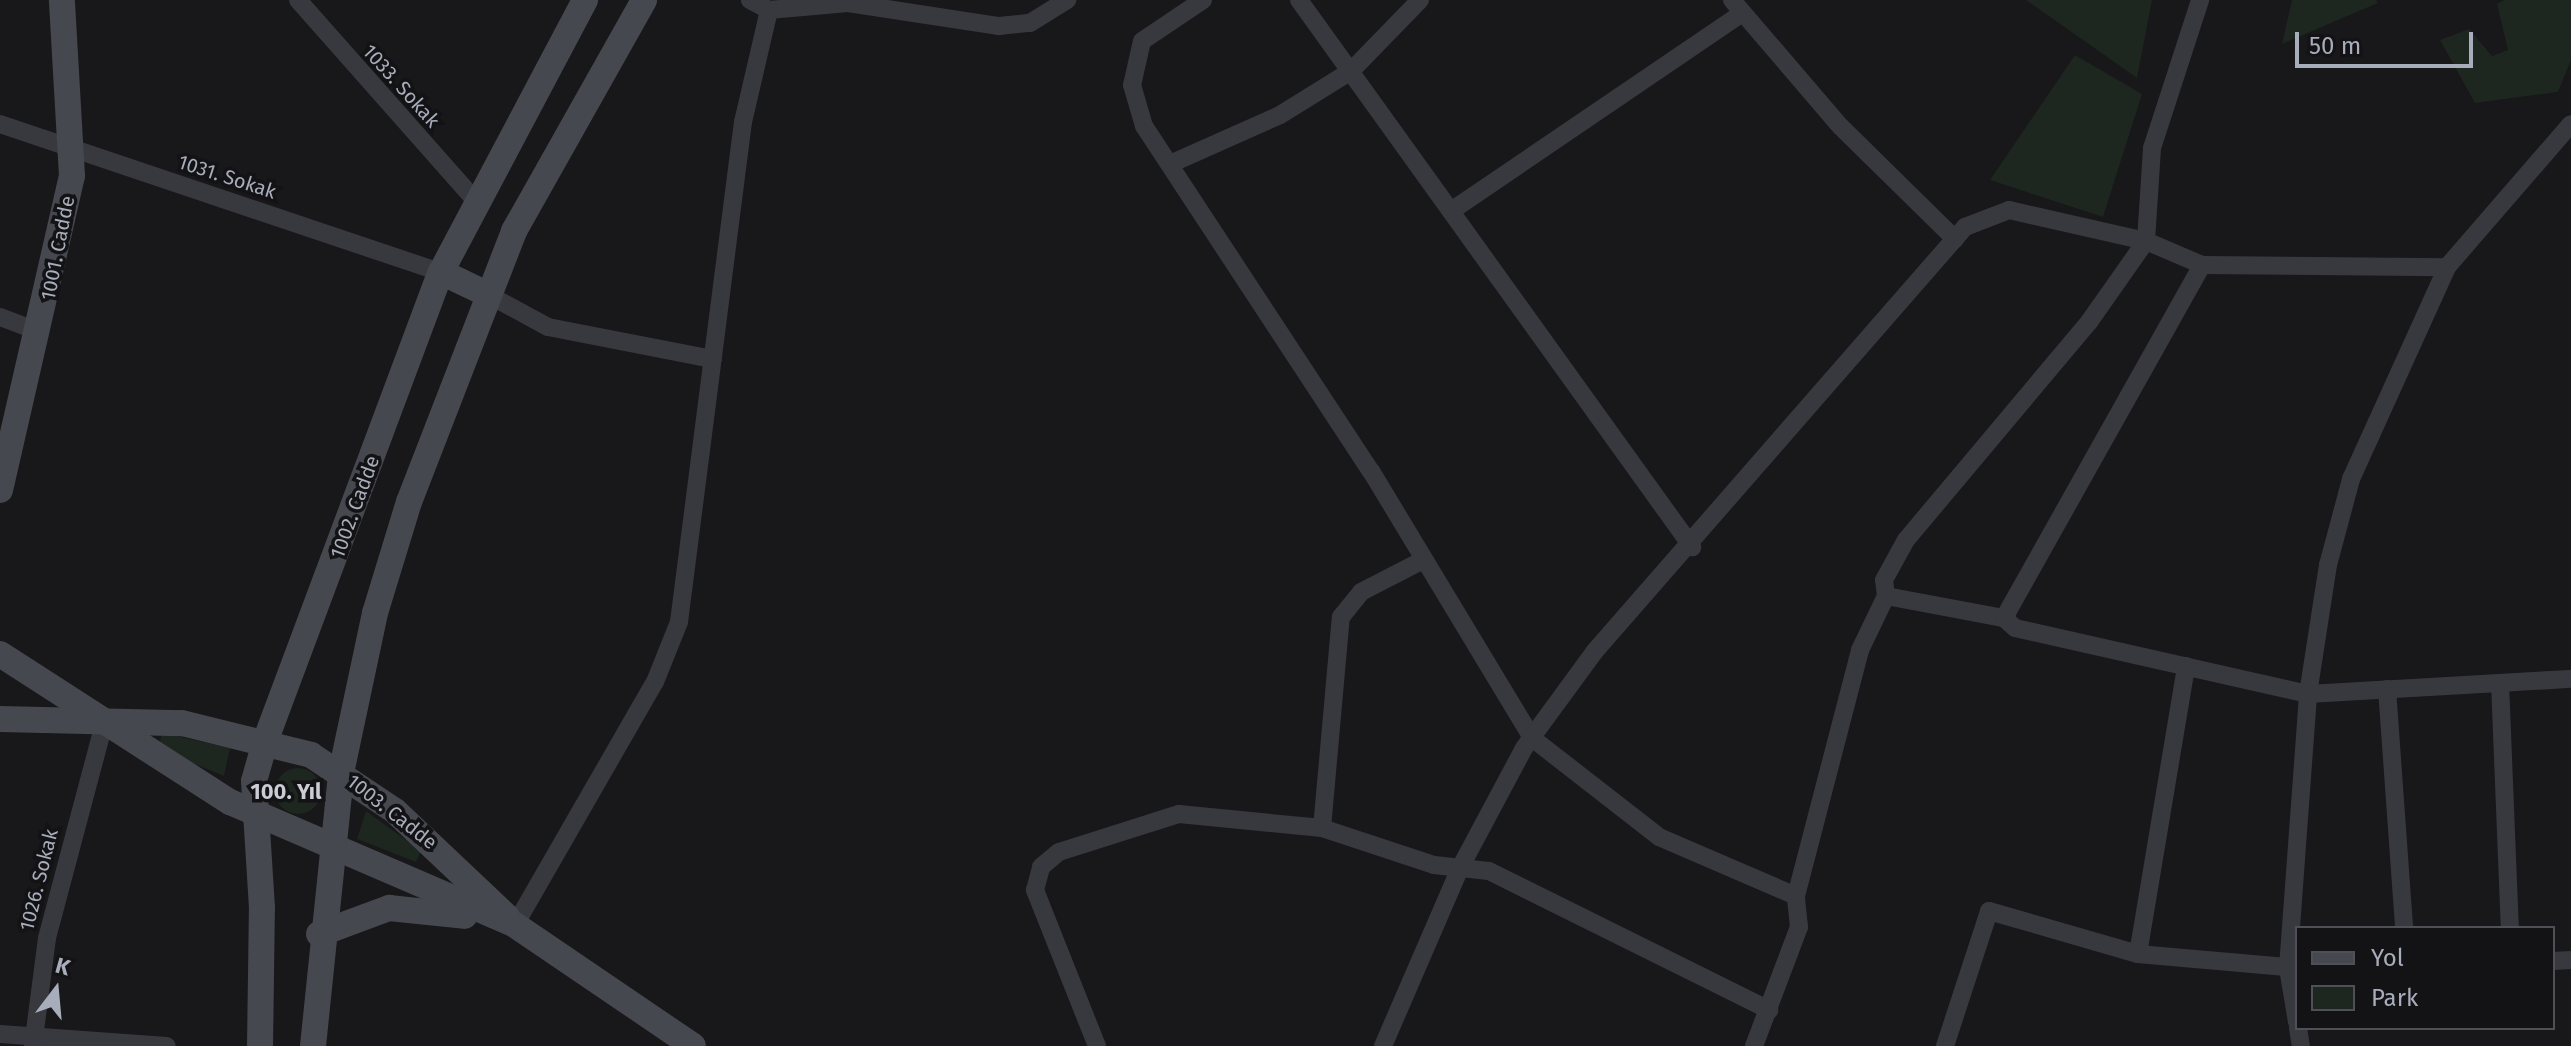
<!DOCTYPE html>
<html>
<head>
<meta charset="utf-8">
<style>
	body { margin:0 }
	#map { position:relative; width:2571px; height:1046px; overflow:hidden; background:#18171a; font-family:"Fira Sans",sans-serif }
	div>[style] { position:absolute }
	.green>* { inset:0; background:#1d261f }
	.round { border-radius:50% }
	.minor>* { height:18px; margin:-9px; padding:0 9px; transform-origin:9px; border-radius:9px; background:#38393f }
	.secondary>* { height:26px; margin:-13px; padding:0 13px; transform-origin:13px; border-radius:13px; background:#46484f }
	span { translate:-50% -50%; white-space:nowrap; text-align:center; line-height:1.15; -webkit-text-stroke:7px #131215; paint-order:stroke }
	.street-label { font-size:20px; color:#a8adbb }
	.neighbourhood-label { font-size:22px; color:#cacdd6; font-weight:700 }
	.legend { position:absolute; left:2295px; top:926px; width:260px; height:104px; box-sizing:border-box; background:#131215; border:2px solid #4f5057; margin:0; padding:10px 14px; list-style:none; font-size:24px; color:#a8adbb }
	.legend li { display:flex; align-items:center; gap:16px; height:40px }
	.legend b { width:40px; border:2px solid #4f5057 }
	.north { position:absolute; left:16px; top:950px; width:80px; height:80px; -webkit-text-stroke:6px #131215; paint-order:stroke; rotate:16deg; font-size:22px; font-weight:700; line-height:32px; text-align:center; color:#a8adbb }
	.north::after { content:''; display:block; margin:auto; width:28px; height:36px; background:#a8adbb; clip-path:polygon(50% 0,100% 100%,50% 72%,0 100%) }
	.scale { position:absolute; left:2295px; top:32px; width:178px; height:36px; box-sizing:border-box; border:4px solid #a8adbb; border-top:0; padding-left:10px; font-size:24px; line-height:28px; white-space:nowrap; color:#a8adbb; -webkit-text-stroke:6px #131215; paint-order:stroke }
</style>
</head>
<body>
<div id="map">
	<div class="green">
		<i style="clip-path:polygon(2026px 0,2152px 0,2137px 78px)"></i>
		<i style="clip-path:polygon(2292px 0,2376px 0,2378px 3px,2282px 44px)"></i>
		<i style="clip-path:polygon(2504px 0,2571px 0,2571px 60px,2558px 92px,2475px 103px,2440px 40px,2469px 29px,2492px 56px,2508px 50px,2497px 4px)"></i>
		<i style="clip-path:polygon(2075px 55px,2142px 94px,2103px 217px,1990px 180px)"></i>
		<i style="clip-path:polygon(162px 733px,230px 748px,224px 776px,158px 749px)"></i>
		<i class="round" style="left:275px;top:768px;width:46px;height:46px"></i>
		<i style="clip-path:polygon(366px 811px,421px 851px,416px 862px,357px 839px)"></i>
	</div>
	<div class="minor">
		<i style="left:298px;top:0;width:266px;rotate:48.5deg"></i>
		<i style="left:750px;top:0;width:21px;rotate:28deg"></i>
		<i style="left:769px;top:10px;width:79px;rotate:-5.1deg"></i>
		<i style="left:848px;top:3px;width:153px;rotate:8.7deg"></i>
		<i style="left:999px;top:26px;width:31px;rotate:-6deg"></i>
		<i style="left:1030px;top:23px;width:44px;rotate:-31.9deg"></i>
		<i style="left:1203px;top:0;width:73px;rotate:146.1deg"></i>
		<i style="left:1142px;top:41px;width:45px;rotate:102.8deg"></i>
		<i style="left:1132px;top:85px;width:43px;rotate:73.7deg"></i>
		<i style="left:1144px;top:126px;width:413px;rotate:56.7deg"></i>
		<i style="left:1371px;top:471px;width:312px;rotate:58.9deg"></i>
		<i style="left:1532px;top:738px;width:161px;rotate:37.9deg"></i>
		<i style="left:1659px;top:837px;width:149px;rotate:23.3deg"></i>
		<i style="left:1299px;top:0;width:674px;rotate:54.3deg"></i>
		<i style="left:1732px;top:0;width:167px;rotate:49.4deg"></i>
		<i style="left:1841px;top:127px;width:160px;rotate:44.5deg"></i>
		<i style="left:0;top:124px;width:465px;rotate:18.6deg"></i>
		<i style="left:1170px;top:164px;width:120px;rotate:-24deg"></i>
		<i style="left:1280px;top:115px;width:84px;rotate:-31.8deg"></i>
		<i style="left:1351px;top:71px;width:99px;rotate:-45.8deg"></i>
		<i style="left:1451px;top:211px;width:352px;rotate:-34.2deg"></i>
		<i style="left:489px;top:295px;width:67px;rotate:28.5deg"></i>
		<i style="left:548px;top:327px;width:168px;rotate:11deg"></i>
		<i style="left:0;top:317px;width:43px;rotate:20.6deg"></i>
		<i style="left:1886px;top:596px;width:120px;rotate:10.6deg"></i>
		<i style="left:2004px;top:618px;width:15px;rotate:42deg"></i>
		<i style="left:2015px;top:628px;width:300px;rotate:12.7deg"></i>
		<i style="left:2308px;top:694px;width:263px;rotate:-3.3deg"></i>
		<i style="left:2004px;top:618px;width:405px;rotate:-60.7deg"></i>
		<i style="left:2500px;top:683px;width:245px;rotate:87.7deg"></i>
		<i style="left:2387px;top:689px;width:240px;rotate:85.9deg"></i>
		<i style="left:1322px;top:828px;width:212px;rotate:-84.9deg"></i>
		<i style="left:1341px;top:617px;width:32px;rotate:-51deg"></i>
		<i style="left:1361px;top:592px;width:70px;rotate:-27.3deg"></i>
		<i style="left:515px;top:925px;width:280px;rotate:-60.1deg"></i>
		<i style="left:655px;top:682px;width:65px;rotate:-68.2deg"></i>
		<i style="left:679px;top:622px;width:504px;rotate:-82.71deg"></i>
		<i style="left:743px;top:122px;width:115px;rotate:-76.9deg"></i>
		<i style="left:2138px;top:954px;width:292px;rotate:-80.5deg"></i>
		<i style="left:2553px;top:961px;width:18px;rotate:-3deg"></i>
		<i style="left:2297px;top:1022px;width:55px;rotate:-99.5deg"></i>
		<i style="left:2288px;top:968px;width:275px;rotate:-85.8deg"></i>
		<i style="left:2308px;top:694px;width:131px;rotate:-81.2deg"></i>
		<i style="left:2328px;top:565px;width:89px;rotate:-75deg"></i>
		<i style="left:2351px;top:479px;width:233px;rotate:-65.6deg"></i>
		<i style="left:2447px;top:267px;width:189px;rotate:-49.1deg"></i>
		<i style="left:2298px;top:1028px;width:18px;rotate:81deg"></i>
		<i style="left:0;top:1034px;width:167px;rotate:4.1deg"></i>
		<i style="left:33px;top:1046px;width:109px;rotate:-82.6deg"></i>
		<i style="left:47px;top:938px;width:218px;rotate:-75.1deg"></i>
		<i style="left:1097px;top:1046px;width:168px;rotate:-111.7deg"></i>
		<i style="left:1035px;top:890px;width:24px;rotate:-75deg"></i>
		<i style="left:1041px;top:867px;width:23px;rotate:-40deg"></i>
		<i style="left:1059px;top:852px;width:126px;rotate:-17.6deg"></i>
		<i style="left:1179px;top:814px;width:144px;rotate:5.6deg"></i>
		<i style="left:1322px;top:828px;width:118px;rotate:18.3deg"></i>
		<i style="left:1434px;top:865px;width:55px;rotate:6.2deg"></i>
		<i style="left:1489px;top:871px;width:313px;rotate:26.4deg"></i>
		<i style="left:1383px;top:1046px;width:194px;rotate:-66.6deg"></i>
		<i style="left:1460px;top:868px;width:136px;rotate:-61.9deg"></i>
		<i style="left:1524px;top:748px;width:120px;rotate:-53.8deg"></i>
		<i style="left:1595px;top:651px;width:563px;rotate:-48.89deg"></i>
		<i style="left:1965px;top:227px;width:47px;rotate:-21.1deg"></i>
		<i style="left:2009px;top:210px;width:140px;rotate:12.8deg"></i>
		<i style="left:2146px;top:241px;width:61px;rotate:23.2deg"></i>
		<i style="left:2202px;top:265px;width:245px;rotate:0.5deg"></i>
		<i style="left:1754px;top:1046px;width:127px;rotate:-69.3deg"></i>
		<i style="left:1799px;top:927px;width:31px;rotate:-96deg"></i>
		<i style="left:1796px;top:896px;width:254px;rotate:-75.4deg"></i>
		<i style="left:1860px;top:650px;width:60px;rotate:-64.3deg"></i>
		<i style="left:1886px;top:596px;width:16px;rotate:-97deg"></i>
		<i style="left:1884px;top:580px;width:46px;rotate:-61.2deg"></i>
		<i style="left:1906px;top:540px;width:285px;rotate:-50deg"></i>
		<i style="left:2089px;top:322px;width:99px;rotate:-54.9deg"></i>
		<i style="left:2146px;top:241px;width:93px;rotate:-86.3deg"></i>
		<i style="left:2152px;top:148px;width:156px;rotate:-72deg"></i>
		<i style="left:1945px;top:1046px;width:142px;rotate:-71.9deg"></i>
		<i style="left:1989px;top:911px;width:155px;rotate:16.1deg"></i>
		<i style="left:2138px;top:954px;width:160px;rotate:5deg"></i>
	</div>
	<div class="secondary">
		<i style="left:441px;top:272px;width:53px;rotate:25.6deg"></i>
		<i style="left:0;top:490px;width:322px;rotate:-77.1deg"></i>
		<i style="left:72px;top:176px;width:176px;rotate:-93.3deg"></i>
		<i style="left:0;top:654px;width:274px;rotate:32.8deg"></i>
		<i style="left:230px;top:802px;width:310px;rotate:23.3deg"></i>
		<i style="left:515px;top:925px;width:215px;rotate:34.2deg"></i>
		<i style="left:0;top:719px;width:182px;rotate:1.3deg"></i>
		<i style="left:182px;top:723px;width:133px;rotate:13.9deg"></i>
		<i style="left:311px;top:755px;width:101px;rotate:33.7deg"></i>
		<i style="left:395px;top:811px;width:154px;rotate:43.4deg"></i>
		<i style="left:319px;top:934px;width:75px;rotate:-20.4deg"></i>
		<i style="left:389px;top:908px;width:76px;rotate:6deg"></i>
		<i style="left:260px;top:1046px;width:138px;rotate:-89.2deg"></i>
		<i style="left:262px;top:908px;width:127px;rotate:-93.6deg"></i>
		<i style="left:254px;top:781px;width:44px;rotate:-74.1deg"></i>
		<i style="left:266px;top:739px;width:499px;rotate:-69.5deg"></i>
		<i style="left:441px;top:272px;width:308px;rotate:-62.1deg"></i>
		<i style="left:313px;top:1046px;width:274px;rotate:-84.1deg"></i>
		<i style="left:341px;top:773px;width:164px;rotate:-78deg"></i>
		<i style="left:375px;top:613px;width:116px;rotate:-73deg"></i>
		<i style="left:409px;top:502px;width:291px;rotate:-68.8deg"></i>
		<i style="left:514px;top:231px;width:265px;rotate:-60.6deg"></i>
	</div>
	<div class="street-label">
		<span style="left:401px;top:86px;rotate:48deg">1033. Sokak</span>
		<span style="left:227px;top:177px;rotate:18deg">1031. Sokak</span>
		<span style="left:58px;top:248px;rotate:-79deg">1001. Cadde</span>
		<span style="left:355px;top:507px;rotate:-70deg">1002. Cadde</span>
		<span style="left:392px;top:812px;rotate:38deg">1003. Cadde</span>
		<span style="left:39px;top:880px;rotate:-76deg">1026. Sokak</span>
	</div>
	<div class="neighbourhood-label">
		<span style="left:286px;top:792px">100. Yıl</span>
	</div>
	<ul class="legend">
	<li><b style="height:10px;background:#46484f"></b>Yol</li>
	<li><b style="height:22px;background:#1d261f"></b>Park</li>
	</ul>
	<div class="north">K</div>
	<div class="scale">50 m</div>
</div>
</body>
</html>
